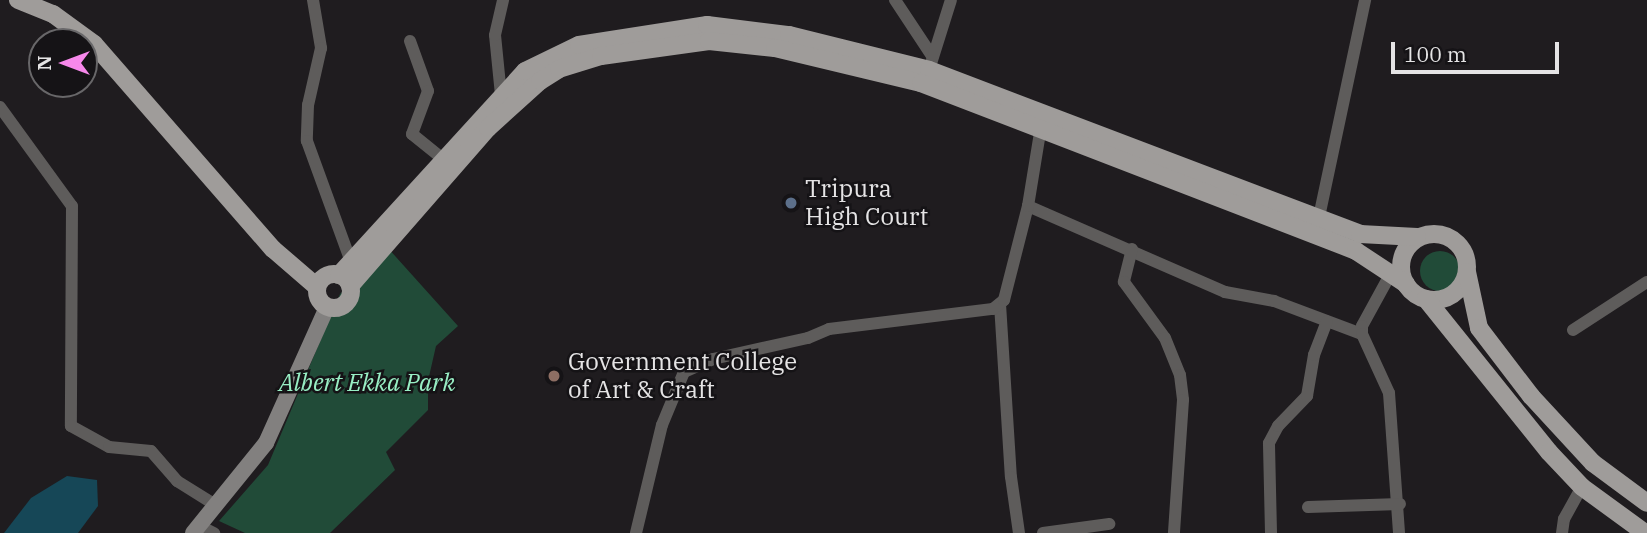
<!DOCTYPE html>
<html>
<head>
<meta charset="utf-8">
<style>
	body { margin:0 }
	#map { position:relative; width:1647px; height:533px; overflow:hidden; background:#1f1c1f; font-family:"IBM Plex Serif",serif }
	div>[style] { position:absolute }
	.green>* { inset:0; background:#214b38 }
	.round { border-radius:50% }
	.water>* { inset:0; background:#164757 }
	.street>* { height:12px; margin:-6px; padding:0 6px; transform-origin:6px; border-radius:6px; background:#5e5c5b }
	.secondary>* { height:16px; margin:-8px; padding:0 8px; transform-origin:8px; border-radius:8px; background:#82807f }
	.primary>* { height:18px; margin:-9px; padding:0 9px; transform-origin:9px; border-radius:9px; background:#9f9c9a }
	.primary>.ring { margin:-9px; padding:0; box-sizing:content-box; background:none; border:18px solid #9f9c9a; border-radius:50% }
	.dots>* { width:19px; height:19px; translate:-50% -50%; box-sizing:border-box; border:4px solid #151316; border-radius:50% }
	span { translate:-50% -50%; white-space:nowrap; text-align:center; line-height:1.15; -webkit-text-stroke:5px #151316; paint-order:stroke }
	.poi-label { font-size:24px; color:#e5e4e5 }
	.left { translate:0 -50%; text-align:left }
	.park-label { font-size:24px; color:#98eec4; font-style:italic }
	.north { position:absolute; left:28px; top:28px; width:70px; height:70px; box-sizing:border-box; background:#151316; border:2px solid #686769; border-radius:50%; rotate:270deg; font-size:19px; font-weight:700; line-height:28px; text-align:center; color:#e5e4e5 }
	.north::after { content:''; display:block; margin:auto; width:24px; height:32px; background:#f788eb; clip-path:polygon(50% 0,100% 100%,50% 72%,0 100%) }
	.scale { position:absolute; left:1391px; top:42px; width:168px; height:32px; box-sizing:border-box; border:4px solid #e5e4e5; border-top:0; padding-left:9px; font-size:21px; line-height:24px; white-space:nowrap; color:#e5e4e5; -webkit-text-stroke:5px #151316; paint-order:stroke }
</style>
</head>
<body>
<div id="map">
	<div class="green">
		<i style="clip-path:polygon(387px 247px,458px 326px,436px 346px,428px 381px,428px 410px,386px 452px,395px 470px,330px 533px,245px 533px,219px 521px,268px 465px,340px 294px)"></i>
		<i class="round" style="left:1420px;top:251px;width:40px;height:40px"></i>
	</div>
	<div class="water">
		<i style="clip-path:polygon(67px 476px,97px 480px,98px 506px,78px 533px,4px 533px,31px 498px)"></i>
	</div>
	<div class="street">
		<i style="left:313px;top:0;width:49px;rotate:80.5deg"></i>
		<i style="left:321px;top:48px;width:58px;rotate:102.8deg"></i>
		<i style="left:308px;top:105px;width:36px;rotate:92deg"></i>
		<i style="left:307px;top:141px;width:129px;rotate:70deg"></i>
		<i style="left:895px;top:0;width:67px;rotate:56.5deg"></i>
		<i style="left:410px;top:41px;width:53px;rotate:70.2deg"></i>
		<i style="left:428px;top:91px;width:46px;rotate:110.4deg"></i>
		<i style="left:412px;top:134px;width:40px;rotate:39deg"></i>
		<i style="left:929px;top:70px;width:73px;rotate:-72.6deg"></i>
		<i style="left:501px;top:95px;width:60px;rotate:-95.7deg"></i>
		<i style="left:495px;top:35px;width:36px;rotate:-77deg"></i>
		<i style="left:0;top:107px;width:122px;rotate:54deg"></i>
		<i style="left:72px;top:206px;width:220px;rotate:90.3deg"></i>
		<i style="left:71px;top:426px;width:43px;rotate:28.9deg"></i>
		<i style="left:109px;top:447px;width:42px;rotate:5.4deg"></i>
		<i style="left:151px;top:451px;width:40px;rotate:49deg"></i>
		<i style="left:177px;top:481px;width:47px;rotate:32deg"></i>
		<i style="left:1028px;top:206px;width:215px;rotate:23.6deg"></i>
		<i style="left:1225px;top:292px;width:50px;rotate:10.4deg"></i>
		<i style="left:1274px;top:301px;width:94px;rotate:20.6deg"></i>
		<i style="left:1319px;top:217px;width:222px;rotate:-78deg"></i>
		<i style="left:1132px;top:249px;width:34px;rotate:104deg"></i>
		<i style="left:1124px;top:282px;width:69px;rotate:53.8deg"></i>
		<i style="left:1165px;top:338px;width:40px;rotate:68deg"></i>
		<i style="left:1180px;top:375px;width:25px;rotate:83deg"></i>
		<i style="left:1183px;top:400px;width:133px;rotate:93.9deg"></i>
		<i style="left:1391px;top:273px;width:60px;rotate:118.7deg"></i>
		<i style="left:1362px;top:326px;width:8px;rotate:90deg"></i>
		<i style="left:1362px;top:334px;width:65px;rotate:65.4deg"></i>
		<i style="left:1389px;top:393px;width:140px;rotate:85.9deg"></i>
		<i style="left:1000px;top:304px;width:173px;rotate:86.4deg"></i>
		<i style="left:1011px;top:477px;width:57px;rotate:81.9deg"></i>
		<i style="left:1573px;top:330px;width:88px;rotate:-33deg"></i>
		<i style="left:1308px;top:507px;width:92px;rotate:-1.9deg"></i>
		<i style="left:200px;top:526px;width:16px;rotate:27deg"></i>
		<i style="left:636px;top:533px;width:111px;rotate:-76.5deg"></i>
		<i style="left:662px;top:425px;width:57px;rotate:-67.5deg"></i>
		<i style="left:684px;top:372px;width:32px;rotate:-24deg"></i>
		<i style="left:713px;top:359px;width:97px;rotate:-12.5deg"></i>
		<i style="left:808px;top:338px;width:23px;rotate:-23deg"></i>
		<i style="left:829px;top:329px;width:165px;rotate:-7deg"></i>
		<i style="left:993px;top:309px;width:14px;rotate:-39deg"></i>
		<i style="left:1004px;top:300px;width:97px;rotate:-75.7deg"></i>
		<i style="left:1028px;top:206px;width:80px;rotate:-80.7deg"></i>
		<i style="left:1043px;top:533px;width:67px;rotate:-7.8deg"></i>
		<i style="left:1271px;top:533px;width:90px;rotate:-91.3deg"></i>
		<i style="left:1269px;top:443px;width:19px;rotate:-62deg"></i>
		<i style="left:1278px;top:426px;width:42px;rotate:-46deg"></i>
		<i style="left:1307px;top:396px;width:42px;rotate:-80.3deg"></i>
		<i style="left:1314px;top:355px;width:36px;rotate:-69deg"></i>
		<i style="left:1562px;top:533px;width:14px;rotate:-82deg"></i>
		<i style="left:1564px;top:519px;width:37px;rotate:-61deg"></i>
	</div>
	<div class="secondary">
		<i style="left:193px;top:533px;width:116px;rotate:-51deg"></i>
		<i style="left:266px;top:443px;width:149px;rotate:-65.8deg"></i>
	</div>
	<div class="primary">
		<i style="left:18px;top:0;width:38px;rotate:22deg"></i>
		<i style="left:53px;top:14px;width:51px;rotate:36.2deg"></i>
		<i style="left:94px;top:44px;width:272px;rotate:48.9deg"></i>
		<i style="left:273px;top:249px;width:58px;rotate:40.8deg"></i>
		<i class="ring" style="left:1401px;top:234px;width:48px;height:48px"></i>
		<i style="left:1467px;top:272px;width:57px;rotate:77.9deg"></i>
		<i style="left:1479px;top:328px;width:86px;rotate:52.6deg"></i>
		<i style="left:1531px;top:396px;width:91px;rotate:47.2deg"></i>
		<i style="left:1593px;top:463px;width:67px;rotate:36.5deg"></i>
		<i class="ring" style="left:317px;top:274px;width:16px;height:16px"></i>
		<i style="left:339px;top:275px;width:276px;rotate:-47.6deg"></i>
		<i style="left:525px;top:71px;width:60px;rotate:-25.7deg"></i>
		<i style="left:579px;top:45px;width:130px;rotate:-8.9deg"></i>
		<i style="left:707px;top:25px;width:83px;rotate:7deg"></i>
		<i style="left:789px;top:35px;width:144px;rotate:14deg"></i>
		<i style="left:929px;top:70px;width:461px;rotate:20.8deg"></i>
		<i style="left:1360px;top:234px;width:57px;rotate:3deg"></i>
		<i style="left:350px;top:286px;width:210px;rotate:-48.9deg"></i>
		<i style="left:488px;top:128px;width:70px;rotate:-42.1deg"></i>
		<i style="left:540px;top:81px;width:22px;rotate:-32deg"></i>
		<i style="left:559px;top:69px;width:44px;rotate:-17.2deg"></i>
		<i style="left:601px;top:56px;width:109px;rotate:-7.9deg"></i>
		<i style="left:709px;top:41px;width:66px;rotate:6.1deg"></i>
		<i style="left:775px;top:48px;width:150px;rotate:13.5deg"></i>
		<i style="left:921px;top:83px;width:466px;rotate:21.1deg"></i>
		<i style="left:1356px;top:251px;width:60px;rotate:33.4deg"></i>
		<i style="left:1426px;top:299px;width:196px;rotate:51.2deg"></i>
		<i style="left:1549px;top:452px;width:48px;rotate:46.7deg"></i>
		<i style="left:1582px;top:487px;width:78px;rotate:36.1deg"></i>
	</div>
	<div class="dots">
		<i style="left:791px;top:203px;background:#5c6f8a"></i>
		<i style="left:554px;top:376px;background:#8d6e63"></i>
	</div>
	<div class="poi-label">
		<span class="left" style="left:805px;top:203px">Tripura<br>High Court</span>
		<span class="left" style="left:568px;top:376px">Government College<br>of Art &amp; Craft</span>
	</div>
	<div class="park-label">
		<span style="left:367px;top:383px">Albert Ekka Park</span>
	</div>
	<div class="north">N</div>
	<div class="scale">100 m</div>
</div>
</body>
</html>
